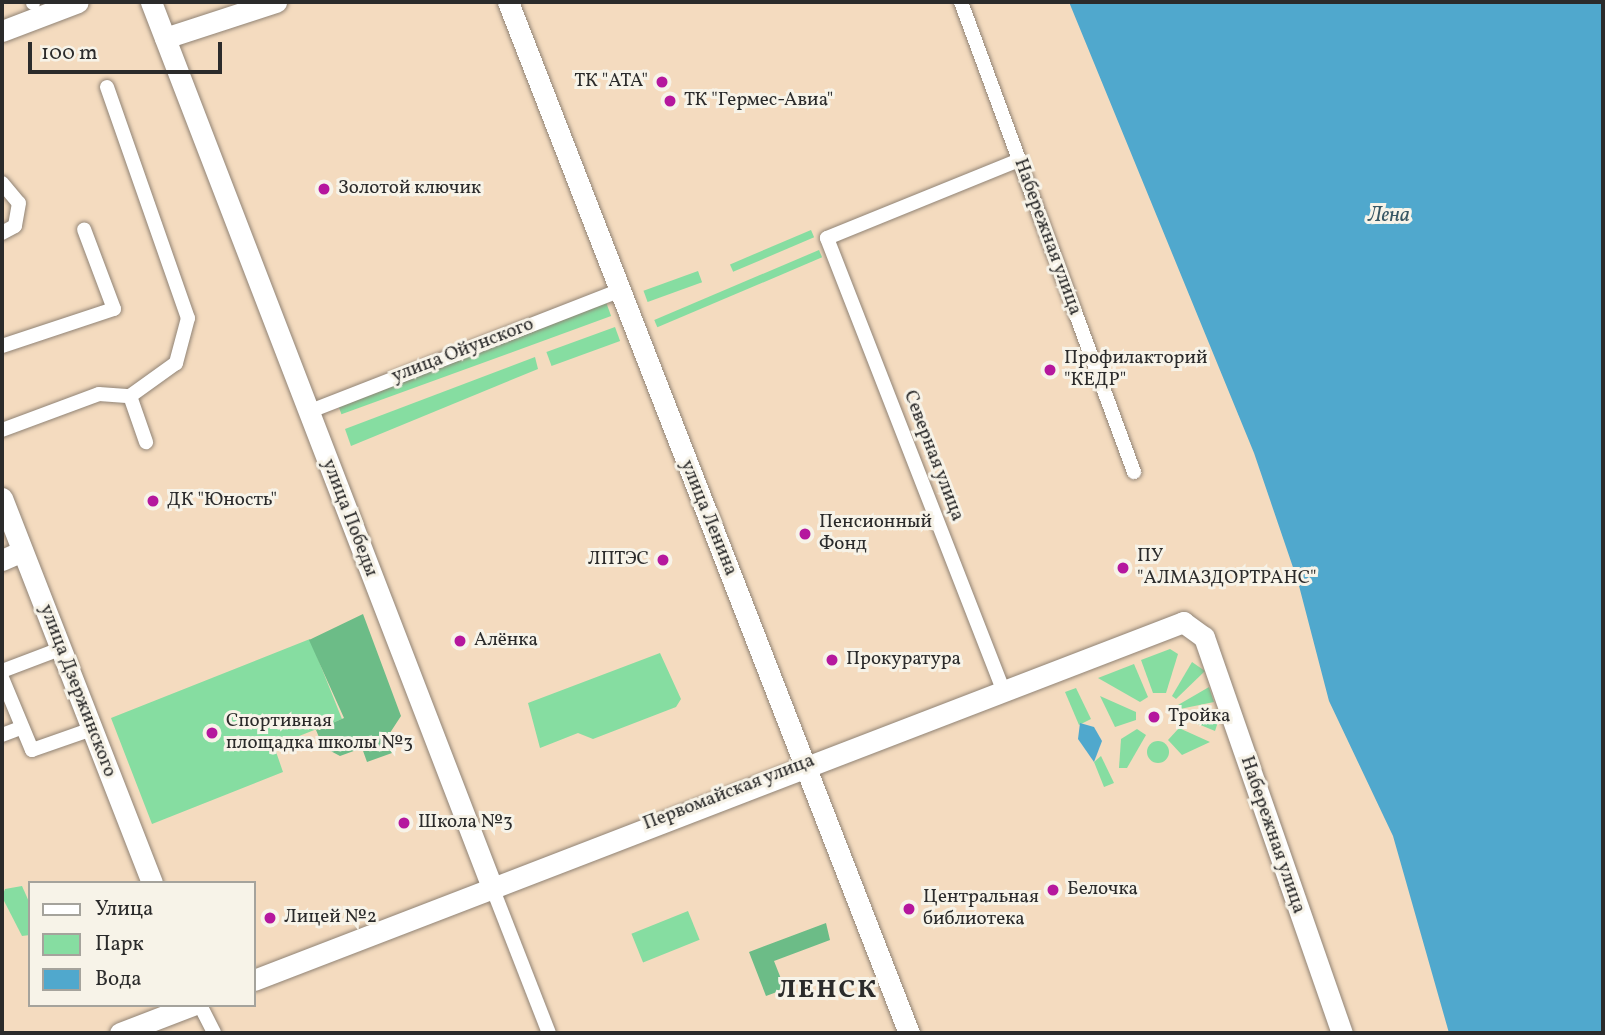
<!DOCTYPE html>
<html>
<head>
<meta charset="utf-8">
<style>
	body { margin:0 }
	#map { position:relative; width:1605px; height:1035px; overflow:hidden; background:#f4dbbf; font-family:Vollkorn,serif }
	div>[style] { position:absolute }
	.green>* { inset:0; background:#86dda1; transform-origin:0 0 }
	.round { border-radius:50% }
	.forest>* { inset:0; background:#6cbc87 }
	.water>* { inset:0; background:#50a8cd }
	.roads { filter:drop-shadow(0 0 2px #908375) drop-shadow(0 0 2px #908375) }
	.street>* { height:14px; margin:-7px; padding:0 7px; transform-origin:7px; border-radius:7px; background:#fff }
	.secondary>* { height:21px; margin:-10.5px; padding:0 10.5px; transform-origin:10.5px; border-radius:10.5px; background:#fff }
	.dots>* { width:19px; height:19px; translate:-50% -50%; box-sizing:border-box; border:4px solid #f7f3e8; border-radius:50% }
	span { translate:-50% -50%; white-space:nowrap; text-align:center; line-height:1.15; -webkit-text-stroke:6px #f7f3e8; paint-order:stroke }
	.poi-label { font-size:19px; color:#2b2b2b }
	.right { translate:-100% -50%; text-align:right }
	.left { translate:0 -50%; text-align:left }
	.street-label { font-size:19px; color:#2b2b2b }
	.water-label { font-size:21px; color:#385764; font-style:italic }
	.district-label { font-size:26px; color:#2b2b2b; font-weight:700; letter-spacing:2px }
	.frame { position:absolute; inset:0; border:4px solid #2b2b2b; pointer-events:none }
	.legend { position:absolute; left:28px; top:881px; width:228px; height:126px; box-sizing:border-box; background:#f7f3e8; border:2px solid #a5a39c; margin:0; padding:9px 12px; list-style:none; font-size:21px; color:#2b2b2b }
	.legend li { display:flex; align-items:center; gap:14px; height:35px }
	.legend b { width:35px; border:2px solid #a5a39c }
	.scale { position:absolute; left:28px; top:42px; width:194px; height:32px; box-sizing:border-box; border:4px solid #2b2b2b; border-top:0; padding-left:9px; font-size:21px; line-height:24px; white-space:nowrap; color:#2b2b2b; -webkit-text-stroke:5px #f7f3e8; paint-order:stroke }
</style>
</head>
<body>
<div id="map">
	<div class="green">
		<i style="left:811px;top:230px;width:8px;height:88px;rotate:67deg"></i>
		<i style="left:819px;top:250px;width:8px;height:179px;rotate:67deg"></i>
		<i style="left:698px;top:271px;width:12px;height:58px;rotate:70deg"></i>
		<i style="left:606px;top:302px;width:15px;height:287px;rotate:70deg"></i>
		<i style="left:615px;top:327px;width:15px;height:73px;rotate:70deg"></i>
		<i style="clip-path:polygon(535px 357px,538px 369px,351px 446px,345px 429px)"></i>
		<i style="clip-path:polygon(310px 639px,342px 719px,274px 746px,283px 772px,152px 824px,111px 718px)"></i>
		<i style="clip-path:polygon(1170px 649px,1178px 654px,1166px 693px,1153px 693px,1141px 660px)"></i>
		<i style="clip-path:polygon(660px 653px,681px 699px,676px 707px,593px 739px,578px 733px,540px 748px,528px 703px)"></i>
		<i style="clip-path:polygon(1192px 662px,1205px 671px,1176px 699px,1172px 696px)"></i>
		<i style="clip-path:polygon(1134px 664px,1148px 697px,1140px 702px,1098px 678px)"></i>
		<i style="clip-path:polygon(1209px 687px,1214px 702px,1180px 709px,1178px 705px)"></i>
		<i style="clip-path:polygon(1076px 688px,1091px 719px,1079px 725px,1065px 692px)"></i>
		<i style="clip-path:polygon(1100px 696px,1136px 712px,1136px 720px,1115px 727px)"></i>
		<i style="clip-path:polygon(1181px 717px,1219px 719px,1215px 731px)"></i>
		<i style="clip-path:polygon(1179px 728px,1210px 742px,1182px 755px,1168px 740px)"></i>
		<i style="clip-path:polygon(1137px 729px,1146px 735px,1127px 768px,1119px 768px,1121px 739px)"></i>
		<i class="round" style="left:1147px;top:741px;width:22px;height:22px"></i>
		<i style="clip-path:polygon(1101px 756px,1114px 783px,1104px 787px,1094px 762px)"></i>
		<i style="clip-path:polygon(22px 886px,30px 904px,30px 935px,22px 936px,2px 897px,5px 889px)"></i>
		<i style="left:688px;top:911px;width:31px;height:61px;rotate:68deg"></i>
	</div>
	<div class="forest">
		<i style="clip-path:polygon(363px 614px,401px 716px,386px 739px,392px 753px,367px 762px,362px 748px,340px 756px,323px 747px,316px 730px,344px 718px,309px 640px)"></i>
		<i style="clip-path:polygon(826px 923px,830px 940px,774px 961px,785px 989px,766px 996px,749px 952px)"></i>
	</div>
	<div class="water">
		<i style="clip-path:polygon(1069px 2px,1603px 2px,1603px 1033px,1449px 1033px,1393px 836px,1329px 701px,1298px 582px,1254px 453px)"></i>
		<i style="clip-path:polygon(1080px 723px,1094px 727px,1102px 741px,1094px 762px,1078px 739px)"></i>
	</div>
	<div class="roads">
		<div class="street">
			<i style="left:33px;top:2px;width:1px;rotate:90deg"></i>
			<i style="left:961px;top:2px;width:501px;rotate:69.79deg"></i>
			<i style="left:107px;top:87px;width:245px;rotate:70.7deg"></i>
			<i style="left:188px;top:318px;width:47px;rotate:104.9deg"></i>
			<i style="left:176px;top:363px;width:57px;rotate:144.3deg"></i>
			<i style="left:2px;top:183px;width:26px;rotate:50deg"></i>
			<i style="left:19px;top:203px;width:23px;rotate:100deg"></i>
			<i style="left:15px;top:226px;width:15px;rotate:152deg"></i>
			<i style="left:2px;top:346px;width:118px;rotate:-18.3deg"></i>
			<i style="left:114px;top:309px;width:85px;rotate:-110.6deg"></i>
			<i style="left:308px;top:412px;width:334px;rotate:-21.3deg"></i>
			<i style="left:2px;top:430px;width:103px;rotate:-20.4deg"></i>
			<i style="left:99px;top:394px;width:31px;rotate:4deg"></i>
			<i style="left:130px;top:396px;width:49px;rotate:70.8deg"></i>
			<i style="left:2px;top:671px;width:62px;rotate:-20.8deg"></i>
			<i style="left:2px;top:678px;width:78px;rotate:67.4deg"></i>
			<i style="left:32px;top:750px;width:64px;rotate:-19.3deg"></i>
			<i style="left:1002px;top:687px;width:482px;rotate:-111.3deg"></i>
			<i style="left:827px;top:238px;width:205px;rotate:-22.1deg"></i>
			<i style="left:2px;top:735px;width:19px;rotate:-21deg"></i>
			<i style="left:492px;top:887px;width:157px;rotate:68.7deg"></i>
			<i style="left:200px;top:1005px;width:31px;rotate:63deg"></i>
		</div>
		<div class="secondary">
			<i style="left:151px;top:2px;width:948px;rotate:68.93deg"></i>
			<i style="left:508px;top:2px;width:1106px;rotate:68.75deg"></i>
			<i style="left:2px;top:31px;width:81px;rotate:-20.9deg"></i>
			<i style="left:165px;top:38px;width:117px;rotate:-18deg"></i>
			<i style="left:2px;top:498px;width:413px;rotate:68.7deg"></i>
			<i style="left:2px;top:560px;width:22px;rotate:-24deg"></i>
			<i style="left:254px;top:980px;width:996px;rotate:-21.07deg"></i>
			<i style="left:1183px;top:622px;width:26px;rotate:36deg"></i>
			<i style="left:1204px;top:637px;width:419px;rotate:70.8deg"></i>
			<i style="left:120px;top:1033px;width:78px;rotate:-21deg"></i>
		</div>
	</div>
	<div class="dots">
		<i style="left:662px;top:82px;background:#b5179e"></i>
		<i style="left:670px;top:101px;background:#b5179e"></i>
		<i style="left:324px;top:189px;background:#b5179e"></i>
		<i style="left:1050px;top:370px;background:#b5179e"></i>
		<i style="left:153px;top:501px;background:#b5179e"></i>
		<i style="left:805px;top:534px;background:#b5179e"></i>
		<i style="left:663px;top:560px;background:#b5179e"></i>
		<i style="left:1123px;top:568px;background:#b5179e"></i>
		<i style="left:460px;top:641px;background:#b5179e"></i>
		<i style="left:832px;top:660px;background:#b5179e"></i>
		<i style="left:1154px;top:717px;background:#b5179e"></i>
		<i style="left:212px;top:733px;background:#b5179e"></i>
		<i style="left:404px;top:823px;background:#b5179e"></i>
		<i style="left:1053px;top:890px;background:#b5179e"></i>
		<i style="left:909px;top:909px;background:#b5179e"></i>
		<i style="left:270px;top:918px;background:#b5179e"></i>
	</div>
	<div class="poi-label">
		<span class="right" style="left:648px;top:82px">ТК "АТА"</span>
		<span class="left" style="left:684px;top:101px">ТК "Гермес-Авиа"</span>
		<span class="left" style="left:338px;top:189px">Золотой ключик</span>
		<span class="left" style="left:1064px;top:370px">Профилакторий<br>"КЕДР"</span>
		<span class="left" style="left:167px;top:501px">ДК "Юность"</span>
		<span class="left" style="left:819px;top:534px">Пенсионный<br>Фонд</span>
		<span class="left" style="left:1137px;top:568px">ПУ<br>"АЛМАЗДОРТРАНС"</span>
		<span class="right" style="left:649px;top:560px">ЛПТЭС</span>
		<span class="left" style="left:474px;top:641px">Алёнка</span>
		<span class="left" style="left:846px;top:660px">Прокуратура</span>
		<span class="left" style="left:1168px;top:717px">Тройка</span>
		<span class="left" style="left:226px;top:733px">Спортивная<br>площадка школы №3</span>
		<span class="left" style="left:418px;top:823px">Школа №3</span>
		<span class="left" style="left:1067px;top:890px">Белочка</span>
		<span class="left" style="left:923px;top:909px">Центральная<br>библиотека</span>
		<span class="left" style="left:284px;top:918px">Лицей №2</span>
	</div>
	<div class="street-label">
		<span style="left:1047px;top:237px;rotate:70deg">Набережная улица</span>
		<span style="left:463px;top:351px;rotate:-21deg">улица Ойунского</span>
		<span style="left:933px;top:456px;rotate:69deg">Северная улица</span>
		<span style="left:349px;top:518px;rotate:69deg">улица Победы</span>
		<span style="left:708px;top:518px;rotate:68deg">улица Ленина</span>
		<span style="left:77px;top:691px;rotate:69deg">улица Дзержинского</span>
		<span style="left:729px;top:793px;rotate:-21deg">Первомайская улица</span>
		<span style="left:1272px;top:835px;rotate:71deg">Набережная улица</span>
	</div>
	<div class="water-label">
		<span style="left:1389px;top:216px">Лена</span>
	</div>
	<div class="district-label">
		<span style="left:828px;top:991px">ЛЕНСК</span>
	</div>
	<div class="frame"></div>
	<ul class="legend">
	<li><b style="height:9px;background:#fff"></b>Улица</li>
	<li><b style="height:19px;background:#86dda1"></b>Парк</li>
	<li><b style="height:19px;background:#50a8cd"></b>Вода</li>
	</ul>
	<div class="scale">100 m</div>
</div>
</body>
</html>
